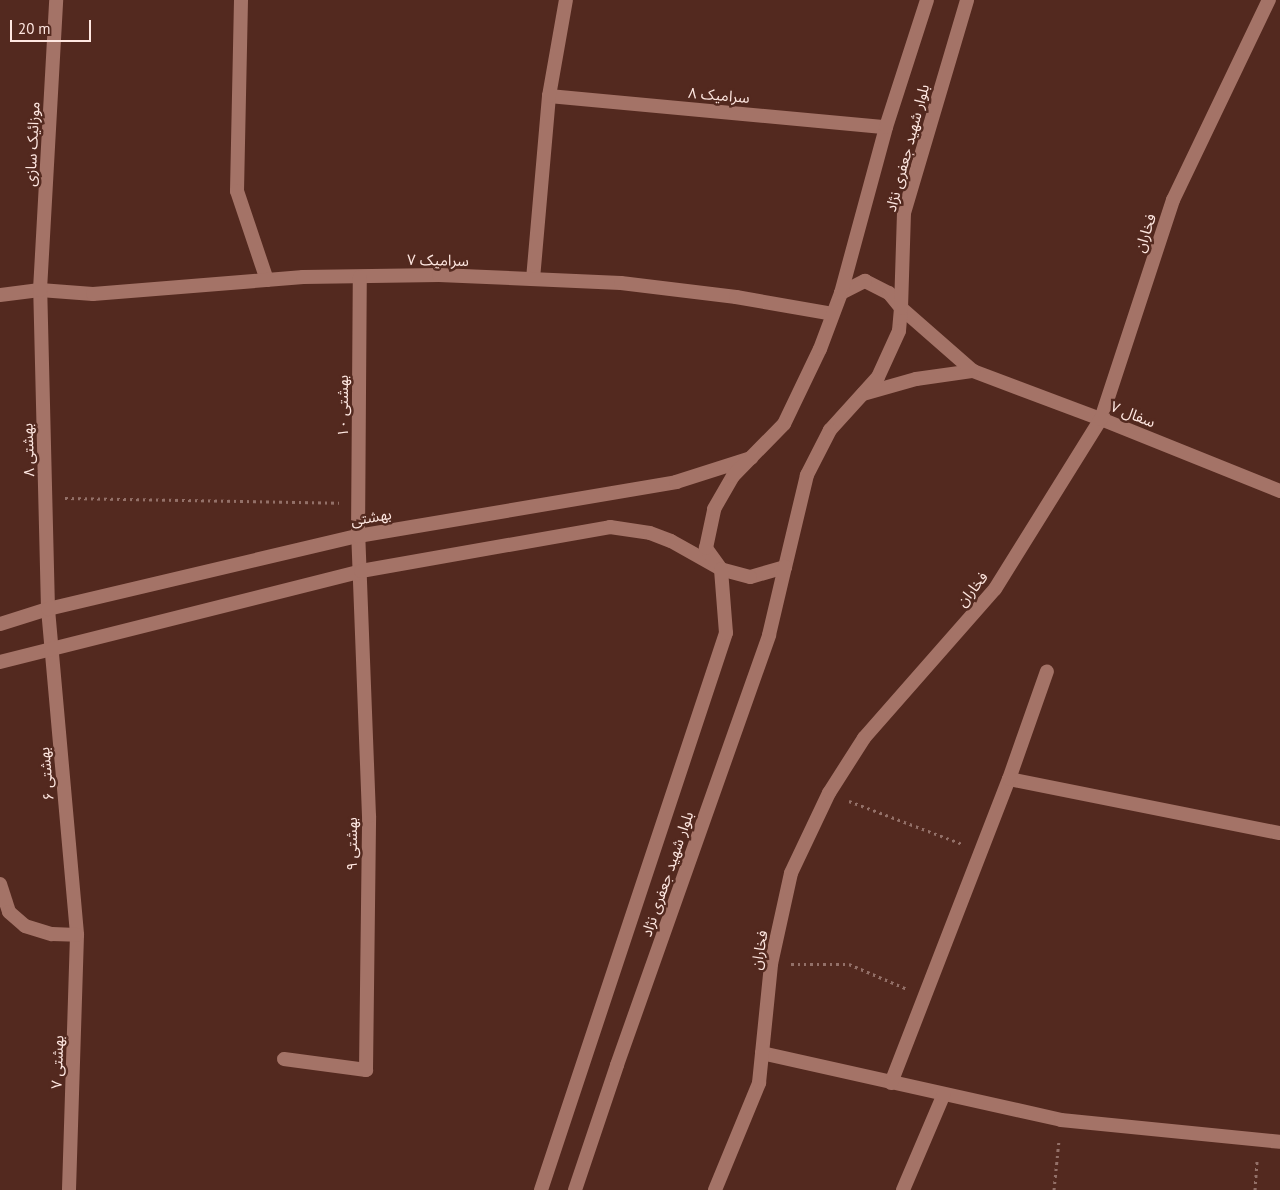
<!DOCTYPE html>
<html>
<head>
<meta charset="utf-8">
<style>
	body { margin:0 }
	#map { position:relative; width:1280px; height:1190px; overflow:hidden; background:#53291f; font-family:"PT Sans","Noto Sans Arabic",sans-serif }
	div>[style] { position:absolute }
	.path>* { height:3px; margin-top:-1.5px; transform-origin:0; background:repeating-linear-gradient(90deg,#937068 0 2.5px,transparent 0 6.5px) }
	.minor>* { height:14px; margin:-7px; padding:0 7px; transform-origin:7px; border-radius:7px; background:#a47367 }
	.tertiary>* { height:14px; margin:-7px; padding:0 7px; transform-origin:7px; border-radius:7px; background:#a47367 }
	.secondary>* { height:14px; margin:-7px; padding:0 7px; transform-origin:7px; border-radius:7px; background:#a47367 }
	span { translate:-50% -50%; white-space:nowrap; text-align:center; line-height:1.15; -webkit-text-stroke:5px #53291f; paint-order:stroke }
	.street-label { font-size:15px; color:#fee7e1 }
	.scale { position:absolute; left:10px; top:20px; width:81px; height:22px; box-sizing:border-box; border:2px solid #fee7e1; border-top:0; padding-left:6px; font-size:15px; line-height:18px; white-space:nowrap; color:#fee7e1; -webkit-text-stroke:4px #53291f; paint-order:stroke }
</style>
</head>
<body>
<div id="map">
	<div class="path">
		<i style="left:65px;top:498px;width:274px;rotate:1deg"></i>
		<i style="left:849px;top:801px;width:121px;rotate:20.8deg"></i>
		<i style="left:791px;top:964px;width:58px"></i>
		<i style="left:849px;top:964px;width:63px;rotate:23.3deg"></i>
		<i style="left:1054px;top:1190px;width:50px;rotate:-84.3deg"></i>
		<i style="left:1255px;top:1190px;width:29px;rotate:-86deg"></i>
	</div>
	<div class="minor">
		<i style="left:241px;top:0;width:191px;rotate:91.2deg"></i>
		<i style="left:237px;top:191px;width:94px;rotate:71.4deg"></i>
		<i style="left:549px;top:96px;width:338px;rotate:5.3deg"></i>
		<i style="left:533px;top:279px;width:184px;rotate:-85deg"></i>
		<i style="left:549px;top:96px;width:97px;rotate:-80deg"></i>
		<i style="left:0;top:295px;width:40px;rotate:-7.1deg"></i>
		<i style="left:40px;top:290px;width:53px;rotate:4.3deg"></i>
		<i style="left:93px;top:294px;width:211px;rotate:-4.6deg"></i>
		<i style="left:303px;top:277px;width:136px;rotate:-0.8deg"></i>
		<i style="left:439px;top:275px;width:182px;rotate:2.5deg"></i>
		<i style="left:621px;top:283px;width:116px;rotate:6.9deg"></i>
		<i style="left:736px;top:297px;width:98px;rotate:9.9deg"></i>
		<i style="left:973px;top:371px;width:137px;rotate:20.6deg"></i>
		<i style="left:1101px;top:419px;width:193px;rotate:21.9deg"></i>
		<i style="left:863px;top:394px;width:55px;rotate:-15.8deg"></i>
		<i style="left:916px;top:379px;width:58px;rotate:-8deg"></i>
		<i style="left:973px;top:371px;width:96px;rotate:-138.8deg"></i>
		<i style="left:48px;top:609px;width:327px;rotate:84.9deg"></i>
		<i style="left:77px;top:935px;width:255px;rotate:91.8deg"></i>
		<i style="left:1009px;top:779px;width:276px;rotate:11.3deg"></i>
		<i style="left:0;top:884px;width:29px;rotate:72deg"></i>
		<i style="left:9px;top:912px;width:21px;rotate:41deg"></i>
		<i style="left:25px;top:926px;width:28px;rotate:17deg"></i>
		<i style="left:52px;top:934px;width:25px;rotate:2deg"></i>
		<i style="left:762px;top:1053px;width:306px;rotate:12.6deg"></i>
		<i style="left:1061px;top:1120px;width:220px;rotate:5.7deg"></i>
		<i style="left:284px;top:1059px;width:83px;rotate:7.6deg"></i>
		<i style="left:366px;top:1070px;width:254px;rotate:-89.3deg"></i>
		<i style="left:369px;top:816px;width:280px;rotate:-92.2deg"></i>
		<i style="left:358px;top:536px;width:259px;rotate:-89.6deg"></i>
		<i style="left:891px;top:1083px;width:326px;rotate:-68.8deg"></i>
		<i style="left:1009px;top:779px;width:114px;rotate:-70.6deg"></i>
		<i style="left:715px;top:1190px;width:116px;rotate:-67.6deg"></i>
		<i style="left:759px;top:1083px;width:120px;rotate:-84.2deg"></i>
		<i style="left:771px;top:964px;width:93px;rotate:-77.6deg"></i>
		<i style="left:791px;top:873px;width:89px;rotate:-64.6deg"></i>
		<i style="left:829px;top:793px;width:65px;rotate:-57.5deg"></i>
		<i style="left:864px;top:738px;width:198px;rotate:-48.7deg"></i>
		<i style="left:995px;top:589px;width:200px;rotate:-58.1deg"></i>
		<i style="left:1101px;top:419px;width:231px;rotate:-71.8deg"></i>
		<i style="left:1173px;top:200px;width:222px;rotate:-64.4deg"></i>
		<i style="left:903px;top:1190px;width:104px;rotate:-66.9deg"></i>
	</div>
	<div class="tertiary">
		<i style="left:48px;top:609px;width:319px;rotate:-91.4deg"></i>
		<i style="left:40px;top:290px;width:290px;rotate:-86.8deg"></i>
		<i style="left:0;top:624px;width:50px;rotate:-17.4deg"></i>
		<i style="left:48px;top:609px;width:318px;rotate:-13.3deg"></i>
		<i style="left:358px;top:536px;width:323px;rotate:-9.6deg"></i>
		<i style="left:676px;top:482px;width:79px;rotate:-17.7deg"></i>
		<i style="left:0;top:662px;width:372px;rotate:-14.1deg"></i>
		<i style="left:361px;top:571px;width:253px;rotate:-10deg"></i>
		<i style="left:610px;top:527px;width:40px;rotate:8.5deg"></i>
		<i style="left:650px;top:533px;width:22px;rotate:21deg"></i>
		<i style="left:671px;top:541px;width:57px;rotate:29.2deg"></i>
	</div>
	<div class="secondary">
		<i style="left:865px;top:281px;width:27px;rotate:27deg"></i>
		<i style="left:889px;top:293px;width:19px;rotate:51deg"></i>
		<i style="left:901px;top:308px;width:23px;rotate:95deg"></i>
		<i style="left:899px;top:331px;width:51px;rotate:114.5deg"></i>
		<i style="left:878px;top:377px;width:72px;rotate:132.2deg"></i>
		<i style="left:830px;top:430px;width:51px;rotate:117.1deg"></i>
		<i style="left:807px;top:475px;width:95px;rotate:103.4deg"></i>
		<i style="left:785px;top:567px;width:36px;rotate:164deg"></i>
		<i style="left:750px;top:577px;width:30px;rotate:-165deg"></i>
		<i style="left:721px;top:569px;width:26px;rotate:-126deg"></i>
		<i style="left:706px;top:548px;width:40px;rotate:-78deg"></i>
		<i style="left:714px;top:509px;width:38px;rotate:-60deg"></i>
		<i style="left:733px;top:476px;width:73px;rotate:-45.6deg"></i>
		<i style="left:784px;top:424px;width:83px;rotate:-64.4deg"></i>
		<i style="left:820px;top:349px;width:60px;rotate:-69.4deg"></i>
		<i style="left:841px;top:293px;width:27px;rotate:-27deg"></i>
		<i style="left:841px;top:293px;width:172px;rotate:-74.8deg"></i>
		<i style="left:886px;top:127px;width:133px;rotate:-72.1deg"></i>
		<i style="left:901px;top:308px;width:95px;rotate:-88.2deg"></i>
		<i style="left:904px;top:213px;width:222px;rotate:-73.5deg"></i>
		<i style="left:541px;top:1190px;width:587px;rotate:-71.63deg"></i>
		<i style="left:726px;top:633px;width:64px;rotate:-94.5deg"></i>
		<i style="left:575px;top:1190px;width:132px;rotate:-71.4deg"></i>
		<i style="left:617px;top:1065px;width:456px;rotate:-70.5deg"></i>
		<i style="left:769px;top:635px;width:70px;rotate:-76.8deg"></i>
	</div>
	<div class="street-label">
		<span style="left:719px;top:95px;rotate:5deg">سرامیک ۸</span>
		<span style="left:32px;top:144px;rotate:-87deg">موزائیک سازی</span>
		<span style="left:907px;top:148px;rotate:-75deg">بلوار شهید جعفری نژاد</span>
		<span style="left:1145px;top:233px;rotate:-72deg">فخاران</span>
		<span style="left:438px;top:260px;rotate:1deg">سرامیک ۷</span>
		<span style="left:343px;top:406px;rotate:-90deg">بهشتی ۱۰</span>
		<span style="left:1133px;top:414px;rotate:22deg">سفال ۷</span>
		<span style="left:28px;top:450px;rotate:-92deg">بهشتی ۸</span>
		<span style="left:371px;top:517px;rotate:-10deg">بهشتی</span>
		<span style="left:972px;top:589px;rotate:-51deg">فخاران</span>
		<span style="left:46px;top:774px;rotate:-95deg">بهشتی ۶</span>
		<span style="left:352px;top:844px;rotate:-90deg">بهشتی ۹</span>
		<span style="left:667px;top:874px;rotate:-71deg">بلوار شهید جعفری نژاد</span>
		<span style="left:759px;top:950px;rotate:-80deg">فخاران</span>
		<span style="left:57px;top:1062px;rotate:-88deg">بهشتی ۷</span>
	</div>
	<div class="scale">20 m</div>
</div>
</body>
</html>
